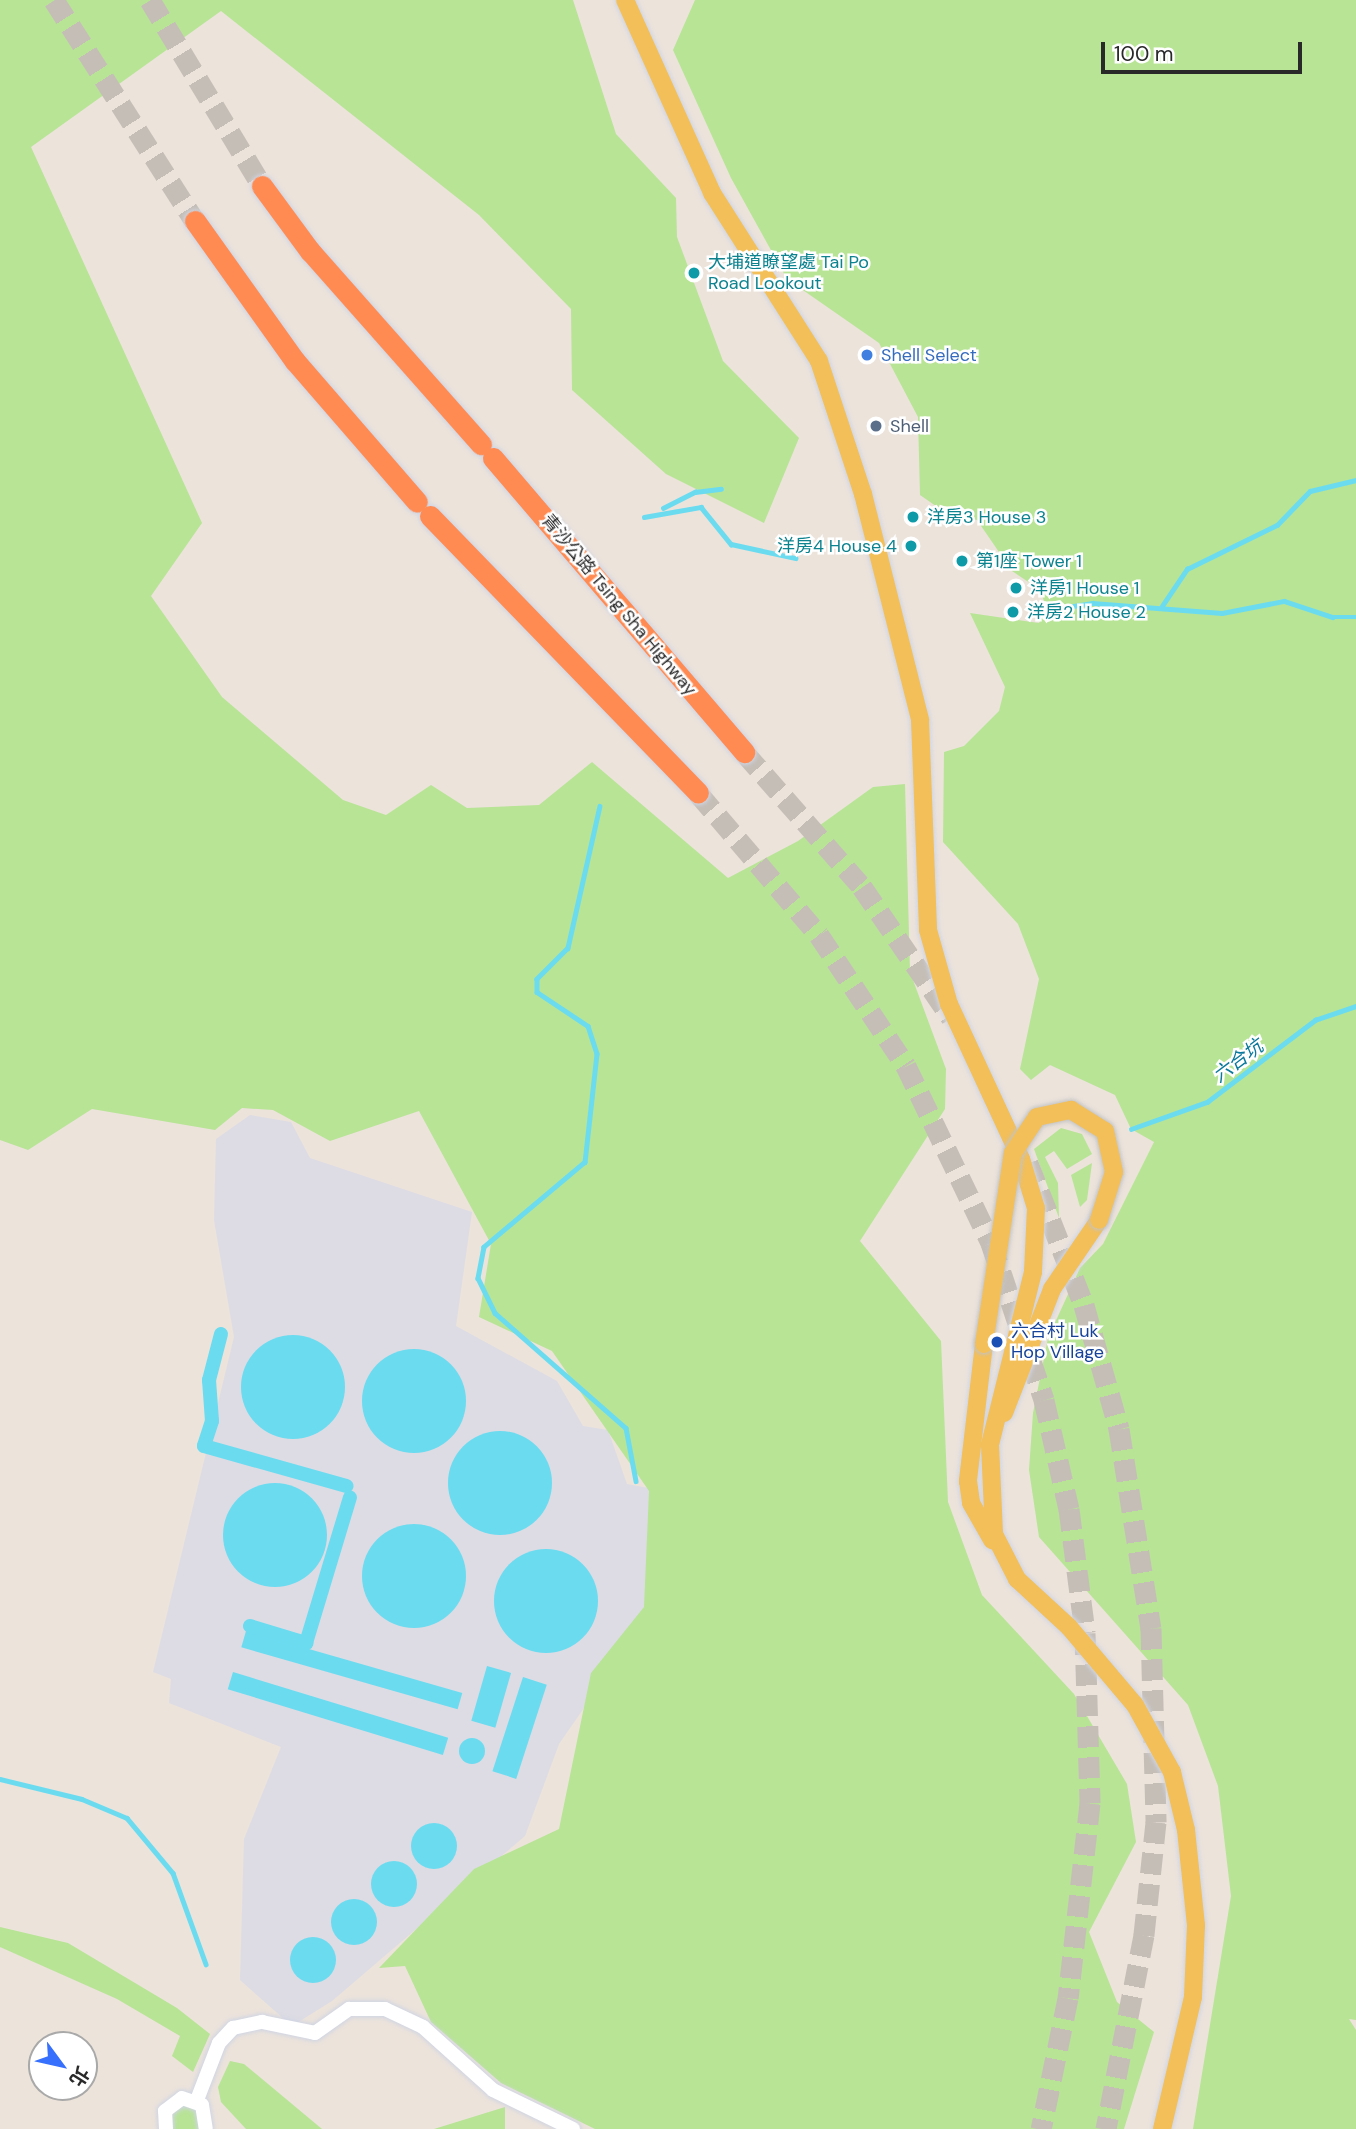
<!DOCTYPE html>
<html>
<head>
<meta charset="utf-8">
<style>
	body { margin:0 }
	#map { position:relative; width:1356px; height:2129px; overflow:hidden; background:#ece3db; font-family:"DM Sans","Noto Sans TC",sans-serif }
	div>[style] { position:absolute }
	.industrial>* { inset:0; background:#dddce4 }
	.green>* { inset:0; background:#b8e496 }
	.water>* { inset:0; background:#6bdbf0; transform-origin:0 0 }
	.round { border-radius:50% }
	.stream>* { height:4.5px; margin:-2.25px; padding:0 2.25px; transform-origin:2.25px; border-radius:2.25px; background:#6bdbf0 }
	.canal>* { height:14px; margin:-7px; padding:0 7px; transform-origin:7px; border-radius:7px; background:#6bdbf0 }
	.highway-tunnel>* { height:21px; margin-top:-10.5px; transform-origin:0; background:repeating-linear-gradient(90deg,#c5beb7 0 21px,transparent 0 31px) }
	.roads { filter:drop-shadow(0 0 2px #d0d5e3) drop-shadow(0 0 2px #d0d5e3) }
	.minor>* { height:14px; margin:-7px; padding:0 7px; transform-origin:7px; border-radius:7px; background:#fff }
	.major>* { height:18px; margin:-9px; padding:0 9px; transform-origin:9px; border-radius:9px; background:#f3bf59 }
	.highway>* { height:21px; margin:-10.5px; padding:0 10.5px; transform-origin:10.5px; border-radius:10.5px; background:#ff8b53 }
	.bridges { filter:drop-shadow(0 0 2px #c3c3c3) drop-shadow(0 0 2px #c3c3c3) }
	.major-bridge>* { height:18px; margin:-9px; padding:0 9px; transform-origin:9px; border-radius:9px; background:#f3bf59 }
	.dots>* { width:19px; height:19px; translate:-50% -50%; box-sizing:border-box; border:4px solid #fff; border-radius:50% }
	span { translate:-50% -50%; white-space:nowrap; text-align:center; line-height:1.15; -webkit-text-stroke:5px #fff; paint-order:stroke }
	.culture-label { font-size:18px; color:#0d838f }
	.left { translate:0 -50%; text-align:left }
	.right { translate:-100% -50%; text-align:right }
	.shop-label { font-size:18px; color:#366cbe }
	.service-label { font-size:18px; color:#4e5e75 }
	.street-label { font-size:18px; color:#292929 }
	.transit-label { font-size:18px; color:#164399 }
	.water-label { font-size:19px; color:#0b799b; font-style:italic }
	.north { position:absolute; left:28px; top:2031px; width:70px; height:70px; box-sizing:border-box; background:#fff; border:2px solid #a9a9a9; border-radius:50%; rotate:123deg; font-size:19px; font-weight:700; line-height:28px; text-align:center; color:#292929 }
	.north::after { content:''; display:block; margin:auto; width:24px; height:32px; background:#3770fd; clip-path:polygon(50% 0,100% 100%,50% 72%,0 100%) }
	.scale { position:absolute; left:1101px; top:42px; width:201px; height:32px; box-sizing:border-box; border:4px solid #292929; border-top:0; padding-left:9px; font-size:21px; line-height:24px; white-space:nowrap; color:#292929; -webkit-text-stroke:5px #fff; paint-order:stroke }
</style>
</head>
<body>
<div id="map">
	<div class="industrial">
		<i style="clip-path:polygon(250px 1115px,291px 1122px,310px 1158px,472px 1212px,456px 1326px,557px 1381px,583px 1426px,608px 1430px,627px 1484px,664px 1491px,649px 1614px,559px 1744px,525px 1836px,332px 2001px,292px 2026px,240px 1980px,244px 1839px,281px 1747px,169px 1703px,171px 1679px,153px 1672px,234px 1337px,214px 1220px,216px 1139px)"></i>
	</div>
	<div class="green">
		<i style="clip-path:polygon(0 0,573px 0,616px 134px,676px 198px,677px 237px,723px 361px,799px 438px,764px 523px,666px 474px,572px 390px,571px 309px,479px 215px,221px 11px,31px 147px,202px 523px,151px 596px,222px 697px,343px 800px,386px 815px,431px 785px,467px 808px,539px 805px,592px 762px,728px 878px,798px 841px,873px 787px,905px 784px,910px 972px,946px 1069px,945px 1109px,860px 1241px,941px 1341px,948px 1502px,982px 1595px,1074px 1694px,1127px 1784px,1136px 1842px,1089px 1932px,1117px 2002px,1154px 2032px,1124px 2129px,595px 2129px,501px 2083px,431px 2022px,405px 1966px,379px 1968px,474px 1869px,559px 1829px,591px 1673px,644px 1607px,649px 1491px,552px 1351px,479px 1317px,491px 1244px,419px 1111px,330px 1141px,273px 1110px,242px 1108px,215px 1130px,92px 1109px,28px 1150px,0 1140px)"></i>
		<i style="clip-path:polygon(695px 0,1356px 0,1356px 2020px,1349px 2019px,1356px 2030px,1356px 2129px,1193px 2129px,1231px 1896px,1218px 1786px,1188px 1705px,1039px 1537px,1029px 1470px,1033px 1413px,1048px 1338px,1080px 1268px,1103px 1244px,1154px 1142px,1131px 1129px,1115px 1095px,1050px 1065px,1031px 1080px,1020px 1069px,1039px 979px,1018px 924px,943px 842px,944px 752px,964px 746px,999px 711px,1005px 687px,970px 613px,1039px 623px,1047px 608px,1039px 589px,1012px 571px,977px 520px,946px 513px,920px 495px,918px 417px,879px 343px,787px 279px,731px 178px,673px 50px)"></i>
		<i style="clip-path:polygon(1061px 1128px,1082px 1134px,1092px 1154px,1067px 1169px,1054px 1151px,1045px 1157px,1058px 1183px,1059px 1218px,1034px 1149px)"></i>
		<i style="clip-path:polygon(1092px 1163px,1087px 1200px,1080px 1207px,1071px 1175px)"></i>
		<i style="clip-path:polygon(0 1927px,68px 1943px,177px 2008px,210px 2034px,193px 2072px,172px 2056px,180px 2036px,117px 1999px,0 1947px)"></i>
		<i style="clip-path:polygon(230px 2061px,244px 2064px,322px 2129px,246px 2129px,221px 2102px,218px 2087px)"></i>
		<i style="clip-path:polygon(197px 2103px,203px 2129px,169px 2129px,174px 2104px)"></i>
		<i style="clip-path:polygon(505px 2107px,505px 2129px,434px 2129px)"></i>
	</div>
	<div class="water">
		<i class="round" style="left:241px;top:1335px;width:104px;height:104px"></i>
		<i class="round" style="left:362px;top:1349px;width:104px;height:104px"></i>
		<i class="round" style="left:448px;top:1431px;width:104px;height:104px"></i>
		<i class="round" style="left:223px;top:1483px;width:104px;height:104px"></i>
		<i class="round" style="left:362px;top:1524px;width:104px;height:104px"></i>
		<i class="round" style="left:494px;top:1549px;width:104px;height:104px"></i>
		<i style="left:246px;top:1631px;width:225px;height:17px;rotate:16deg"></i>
		<i style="left:487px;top:1666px;width:25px;height:57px;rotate:16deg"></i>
		<i style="left:233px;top:1672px;width:225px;height:18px;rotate:17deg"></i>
		<i style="left:523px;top:1677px;width:25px;height:99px;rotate:18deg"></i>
		<i class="round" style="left:459px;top:1738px;width:26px;height:26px"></i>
		<i class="round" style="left:411px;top:1823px;width:46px;height:46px"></i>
		<i class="round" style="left:371px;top:1861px;width:46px;height:46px"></i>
		<i class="round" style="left:331px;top:1899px;width:46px;height:46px"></i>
		<i class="round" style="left:290px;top:1937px;width:46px;height:46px"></i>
	</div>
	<div class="stream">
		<i style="left:663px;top:508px;width:36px;rotate:-27deg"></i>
		<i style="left:695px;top:492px;width:26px;rotate:-7deg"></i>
		<i style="left:644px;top:517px;width:58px;rotate:-10deg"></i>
		<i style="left:701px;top:507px;width:48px;rotate:51deg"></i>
		<i style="left:731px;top:544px;width:66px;rotate:12.3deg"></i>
		<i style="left:1162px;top:606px;width:45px;rotate:-56deg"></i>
		<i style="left:1187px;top:569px;width:100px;rotate:-26.1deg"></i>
		<i style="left:1277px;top:525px;width:47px;rotate:-45.9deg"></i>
		<i style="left:1310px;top:491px;width:47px;rotate:-13.4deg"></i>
		<i style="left:1048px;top:610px;width:45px;rotate:-9deg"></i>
		<i style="left:1092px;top:603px;width:130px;rotate:4.4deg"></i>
		<i style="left:1222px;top:613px;width:63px;rotate:-11deg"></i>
		<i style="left:1284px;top:601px;width:51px;rotate:18.4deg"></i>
		<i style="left:1332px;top:617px;width:24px"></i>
		<i style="left:600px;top:806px;width:146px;rotate:102.7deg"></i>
		<i style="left:568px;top:948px;width:44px;rotate:135deg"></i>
		<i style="left:537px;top:979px;width:13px;rotate:90deg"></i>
		<i style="left:537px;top:992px;width:61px;rotate:33.7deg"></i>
		<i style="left:588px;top:1026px;width:29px;rotate:72deg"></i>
		<i style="left:597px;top:1054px;width:109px;rotate:96.3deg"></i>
		<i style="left:585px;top:1162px;width:132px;rotate:139.9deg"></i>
		<i style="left:484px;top:1247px;width:32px;rotate:101deg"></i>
		<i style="left:478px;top:1278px;width:39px;rotate:64deg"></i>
		<i style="left:495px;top:1313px;width:174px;rotate:41.3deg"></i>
		<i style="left:626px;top:1428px;width:54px;rotate:79.3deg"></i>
		<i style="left:1131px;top:1129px;width:81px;rotate:-19.6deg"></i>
		<i style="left:1207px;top:1102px;width:136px;rotate:-37.2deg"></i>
		<i style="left:1315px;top:1020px;width:43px;rotate:-18.9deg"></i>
		<i style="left:0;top:1779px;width:84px;rotate:13.7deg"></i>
		<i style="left:82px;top:1799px;width:49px;rotate:22.9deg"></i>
		<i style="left:127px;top:1818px;width:72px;rotate:50.1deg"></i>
		<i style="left:173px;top:1873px;width:97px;rotate:70.1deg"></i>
	</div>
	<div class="canal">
		<i style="left:221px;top:1334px;width:48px;rotate:104.6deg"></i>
		<i style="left:209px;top:1380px;width:41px;rotate:85.8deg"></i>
		<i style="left:212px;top:1421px;width:26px;rotate:108deg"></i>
		<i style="left:204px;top:1446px;width:148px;rotate:15.7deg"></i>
		<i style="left:250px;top:1626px;width:59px;rotate:16.9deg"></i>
		<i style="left:306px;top:1643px;width:152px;rotate:-73.2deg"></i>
	</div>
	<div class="highway-tunnel">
		<i style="left:54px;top:0;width:262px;rotate:57.5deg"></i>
		<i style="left:150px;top:0;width:217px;rotate:58.9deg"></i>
		<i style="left:744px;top:752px;width:179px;rotate:48.8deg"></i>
		<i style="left:862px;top:887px;width:158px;rotate:55.6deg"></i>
		<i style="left:698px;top:793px;width:187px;rotate:49.6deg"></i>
		<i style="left:819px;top:935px;width:157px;rotate:56.4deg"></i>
		<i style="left:906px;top:1066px;width:196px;rotate:64.3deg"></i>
		<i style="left:991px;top:1243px;width:166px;rotate:71.3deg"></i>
		<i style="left:1044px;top:1400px;width:112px;rotate:77.1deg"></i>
		<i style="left:1069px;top:1509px;width:125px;rotate:82.6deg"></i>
		<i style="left:1085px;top:1633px;width:170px;rotate:88.3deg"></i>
		<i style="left:1090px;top:1803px;width:196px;rotate:96.4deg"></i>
		<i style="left:1068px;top:1998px;width:134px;rotate:101.6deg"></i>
		<i style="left:1028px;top:1163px;width:153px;rotate:68.5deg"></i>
		<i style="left:1084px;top:1305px;width:129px;rotate:74.2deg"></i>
		<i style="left:1119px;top:1429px;width:202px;rotate:80.9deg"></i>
		<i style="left:1151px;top:1628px;width:194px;rotate:88.5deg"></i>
		<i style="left:1156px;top:1822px;width:114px;rotate:96.1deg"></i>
		<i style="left:1144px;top:1935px;width:198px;rotate:101.1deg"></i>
	</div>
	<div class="roads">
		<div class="minor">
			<i style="left:197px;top:2100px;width:61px;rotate:-68.9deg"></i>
			<i style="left:219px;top:2043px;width:21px;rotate:-47deg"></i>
			<i style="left:233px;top:2028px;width:30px;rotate:-12deg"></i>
			<i style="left:262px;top:2022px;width:54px;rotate:11.7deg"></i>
			<i style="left:315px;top:2033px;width:42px;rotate:-35.2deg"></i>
			<i style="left:349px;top:2009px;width:36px"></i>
			<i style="left:385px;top:2009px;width:42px;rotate:25.3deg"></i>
			<i style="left:423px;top:2027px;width:94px;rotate:42deg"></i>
			<i style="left:493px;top:2090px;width:89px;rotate:26deg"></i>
			<i style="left:166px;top:2129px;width:18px;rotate:-93deg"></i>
			<i style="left:165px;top:2111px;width:21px;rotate:-37deg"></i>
			<i style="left:182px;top:2098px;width:21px;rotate:19deg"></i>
			<i style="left:202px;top:2105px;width:24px;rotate:81deg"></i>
		</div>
		<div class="major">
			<i style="left:625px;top:0;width:212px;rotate:65.7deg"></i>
			<i style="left:712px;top:193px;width:199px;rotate:57.5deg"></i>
			<i style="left:819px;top:361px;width:140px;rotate:71.7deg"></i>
			<i style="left:863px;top:494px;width:233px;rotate:75.8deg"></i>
			<i style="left:920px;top:720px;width:210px;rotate:87.8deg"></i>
			<i style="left:928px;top:930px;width:77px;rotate:74.2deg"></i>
			<i style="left:949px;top:1004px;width:171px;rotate:65.1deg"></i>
			<i style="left:1021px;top:1159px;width:51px;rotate:73deg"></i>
			<i style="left:1036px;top:1208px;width:64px;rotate:92.7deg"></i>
			<i style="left:1033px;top:1272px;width:178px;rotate:104deg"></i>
			<i style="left:990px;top:1445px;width:89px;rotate:87.4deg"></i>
			<i style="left:994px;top:1534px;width:51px;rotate:62.9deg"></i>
			<i style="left:1017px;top:1579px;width:71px;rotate:42.7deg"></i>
			<i style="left:1069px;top:1627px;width:102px;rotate:49.8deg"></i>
			<i style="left:1135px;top:1705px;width:77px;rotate:61.1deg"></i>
			<i style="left:1172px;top:1772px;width:60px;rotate:76.4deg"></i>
			<i style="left:1186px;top:1830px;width:96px;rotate:84deg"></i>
			<i style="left:1196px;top:1925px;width:72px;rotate:92.4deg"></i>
			<i style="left:1193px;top:1997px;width:136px;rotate:103.2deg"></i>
			<i style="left:984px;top:1344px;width:138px;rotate:96.7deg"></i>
			<i style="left:968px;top:1481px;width:22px;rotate:82deg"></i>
			<i style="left:971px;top:1503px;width:43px;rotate:60.4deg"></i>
			<i style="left:1004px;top:1413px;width:133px;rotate:-68.8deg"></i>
			<i style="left:1052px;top:1289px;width:83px;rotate:-55.7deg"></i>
		</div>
		<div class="highway">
			<i style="left:262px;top:186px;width:81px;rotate:53.6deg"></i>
			<i style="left:310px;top:251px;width:258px;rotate:48.5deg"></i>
			<i style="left:195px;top:221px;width:172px;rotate:54.5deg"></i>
			<i style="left:295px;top:361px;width:186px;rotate:49.1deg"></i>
			<i style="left:493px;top:458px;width:387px;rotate:49.5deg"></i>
			<i style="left:430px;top:516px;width:385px;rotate:45.9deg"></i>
		</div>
	</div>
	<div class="bridges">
		<div class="major-bridge">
			<i style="left:984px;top:1344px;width:193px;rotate:-81.4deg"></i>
			<i style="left:1013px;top:1153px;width:43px;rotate:-56.3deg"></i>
			<i style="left:1037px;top:1117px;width:35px;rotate:-12deg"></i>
			<i style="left:1071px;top:1110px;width:40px;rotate:32deg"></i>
			<i style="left:1105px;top:1131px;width:42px;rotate:77.6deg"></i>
			<i style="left:1114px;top:1172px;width:50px;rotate:107.4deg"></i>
		</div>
	</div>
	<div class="dots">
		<i style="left:694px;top:273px;background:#0f9aa8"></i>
		<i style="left:867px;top:355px;background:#3f7fe0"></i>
		<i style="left:876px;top:426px;background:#5c6f8a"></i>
		<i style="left:913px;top:517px;background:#0f9aa8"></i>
		<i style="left:911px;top:546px;background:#0f9aa8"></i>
		<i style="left:962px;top:561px;background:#0f9aa8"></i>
		<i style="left:1016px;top:588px;background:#0f9aa8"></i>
		<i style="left:1013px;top:612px;background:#0f9aa8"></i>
		<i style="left:997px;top:1342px;background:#1a4fb4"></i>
	</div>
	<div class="culture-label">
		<span class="left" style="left:708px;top:273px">大埔道瞭望處 Tai Po<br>Road Lookout</span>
		<span class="left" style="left:927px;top:517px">洋房3 House 3</span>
		<span class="right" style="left:897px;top:546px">洋房4 House 4</span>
		<span class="left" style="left:976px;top:561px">第1座 Tower 1</span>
		<span class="left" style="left:1030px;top:588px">洋房1 House 1</span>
		<span class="left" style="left:1027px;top:612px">洋房2 House 2</span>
	</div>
	<div class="shop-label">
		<span class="left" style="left:881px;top:355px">Shell Select</span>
	</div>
	<div class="service-label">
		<span class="left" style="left:890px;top:426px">Shell</span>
	</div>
	<div class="street-label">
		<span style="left:619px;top:605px;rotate:50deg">青沙公路 Tsing Sha Highway</span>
	</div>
	<div class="transit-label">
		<span class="left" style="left:1011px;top:1342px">六合村 Luk<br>Hop Village</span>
	</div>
	<div class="water-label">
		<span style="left:1238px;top:1061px;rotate:-37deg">六合坑</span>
	</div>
	<div class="north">北</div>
	<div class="scale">100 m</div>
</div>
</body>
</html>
